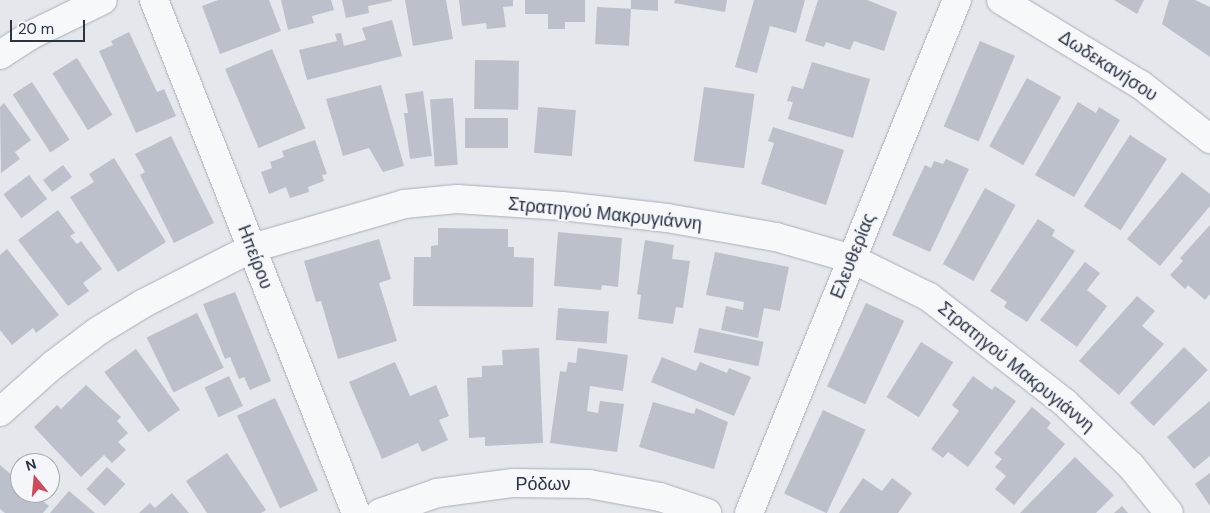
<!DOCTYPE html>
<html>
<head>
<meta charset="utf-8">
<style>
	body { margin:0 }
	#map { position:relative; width:1210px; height:513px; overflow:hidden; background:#e4e7ec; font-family:"DM Sans",sans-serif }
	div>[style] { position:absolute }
	.building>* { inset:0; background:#bbc0ca; transform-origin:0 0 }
	.roads { filter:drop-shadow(0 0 1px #a9aeb7) drop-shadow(0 0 1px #a9aeb7) }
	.minor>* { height:28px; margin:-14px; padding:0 14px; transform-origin:14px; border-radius:14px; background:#f7f8fa }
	span { translate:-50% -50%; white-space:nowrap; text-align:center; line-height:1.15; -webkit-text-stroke:4px #f4f6f9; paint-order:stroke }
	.street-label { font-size:18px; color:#2b3445 }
	.north { position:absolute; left:10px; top:453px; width:50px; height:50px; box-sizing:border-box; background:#f4f6f9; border:1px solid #a4a8b1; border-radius:50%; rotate:343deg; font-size:14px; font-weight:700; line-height:20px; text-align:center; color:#2b3445 }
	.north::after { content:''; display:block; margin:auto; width:18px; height:22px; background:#d1495b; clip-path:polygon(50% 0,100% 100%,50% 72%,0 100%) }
	.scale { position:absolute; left:10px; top:20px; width:75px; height:22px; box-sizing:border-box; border:2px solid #2b3445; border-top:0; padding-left:6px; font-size:15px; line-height:18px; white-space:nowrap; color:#2b3445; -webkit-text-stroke:4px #f4f6f9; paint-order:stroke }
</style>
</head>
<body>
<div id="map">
	<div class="building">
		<i style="clip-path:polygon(218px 0,269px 0,281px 31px,220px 54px,202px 6px)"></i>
		<i style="clip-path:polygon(281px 0,331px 0,334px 10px,312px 16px,314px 23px,288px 30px)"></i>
		<i style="clip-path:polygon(342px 0,392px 0,392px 1px,368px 6px,369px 13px,346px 18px)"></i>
		<i style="clip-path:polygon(405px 0,446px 0,453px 39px,413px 46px)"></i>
		<i style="clip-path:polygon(459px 0,513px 0,513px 6px,503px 7px,506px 27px,487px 29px,486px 23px,462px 26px)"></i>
		<i style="clip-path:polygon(525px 0,585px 0,585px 22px,565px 22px,565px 29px,548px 29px,548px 14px,525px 14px)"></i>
		<i style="clip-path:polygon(631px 0,658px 0,658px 11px,631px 9px)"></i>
		<i style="clip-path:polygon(675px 0,727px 0,725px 12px,674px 3px)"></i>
		<i style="clip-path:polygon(754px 0,805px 0,796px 33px,770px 26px,757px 73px,735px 67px)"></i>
		<i style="clip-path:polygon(818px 0,867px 0,897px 12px,884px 51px,854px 41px,850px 50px,826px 42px,824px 47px,805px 41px)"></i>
		<i style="clip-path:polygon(1114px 0,1144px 0,1137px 14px)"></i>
		<i style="clip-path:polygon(1169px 0,1195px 0,1210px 7px,1210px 57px,1162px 24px)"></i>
		<i style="left:597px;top:7px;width:34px;height:37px;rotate:3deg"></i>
		<i style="clip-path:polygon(392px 20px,402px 56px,307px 80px,299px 50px,337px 41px,335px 34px,341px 33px,344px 46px,366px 40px,362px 28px)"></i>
		<i style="clip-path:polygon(129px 32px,157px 92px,164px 89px,176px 116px,136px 133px,99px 51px,113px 45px,111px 41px)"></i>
		<i style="left:980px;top:41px;width:38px;height:93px;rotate:23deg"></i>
		<i style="left:272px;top:49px;width:86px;height:51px;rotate:67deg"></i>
		<i style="left:77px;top:58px;width:67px;height:29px;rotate:58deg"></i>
		<i style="left:475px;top:60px;width:44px;height:49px;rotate:1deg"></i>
		<i style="clip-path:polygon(812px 62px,870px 79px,853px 138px,788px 119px,793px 102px,787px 101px,792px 86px,803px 89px)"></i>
		<i style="left:1027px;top:78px;width:39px;height:78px;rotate:29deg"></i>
		<i style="left:32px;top:82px;width:69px;height:23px;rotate:57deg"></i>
		<i style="clip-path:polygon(381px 85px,404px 166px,383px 172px,369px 148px,343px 156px,326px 99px)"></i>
		<i style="left:704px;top:87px;width:51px;height:75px;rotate:8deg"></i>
		<i style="clip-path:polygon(423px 91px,432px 156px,410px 159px,404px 113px,408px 113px,405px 94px)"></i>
		<i style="left:453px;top:98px;width:67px;height:23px;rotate:86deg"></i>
		<i style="clip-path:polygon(1078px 102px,1096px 113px,1099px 107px,1120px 120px,1074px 197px,1035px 175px)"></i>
		<i style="clip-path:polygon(4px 103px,31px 140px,15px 152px,20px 159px,1px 173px,0 107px)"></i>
		<i style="left:538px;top:107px;width:38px;height:46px;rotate:5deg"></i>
		<i style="left:465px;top:118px;width:43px;height:30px"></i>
		<i style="clip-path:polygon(773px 127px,844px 150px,826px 205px,761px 184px,774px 143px,768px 141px)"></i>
		<i style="left:1130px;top:135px;width:44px;height:85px;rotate:33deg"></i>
		<i style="clip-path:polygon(171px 136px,214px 223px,174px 243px,140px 175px,145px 172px,135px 154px)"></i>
		<i style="clip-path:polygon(315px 140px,327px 174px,322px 175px,324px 181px,308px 187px,309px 192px,290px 198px,286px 187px,269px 194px,261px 172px,272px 168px,270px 162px,284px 157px,282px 151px)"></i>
		<i style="clip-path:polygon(114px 158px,166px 242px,118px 272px,70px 197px,94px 182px,89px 174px)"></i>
		<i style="clip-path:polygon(946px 159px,969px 169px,930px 252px,892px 235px,925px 165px,931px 168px,934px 161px,943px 164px)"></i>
		<i style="left:63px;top:165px;width:15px;height:25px;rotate:53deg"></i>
		<i style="clip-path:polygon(1182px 172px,1210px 194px,1210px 206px,1160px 266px,1127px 239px)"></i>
		<i style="left:29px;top:175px;width:30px;height:32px;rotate:53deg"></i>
		<i style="left:985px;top:188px;width:35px;height:87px;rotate:29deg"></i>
		<i style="clip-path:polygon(58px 210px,75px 233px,70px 236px,77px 244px,81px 241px,102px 269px,83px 283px,89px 291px,68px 306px,18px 240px)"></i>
		<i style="clip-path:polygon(1038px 219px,1055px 230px,1052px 236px,1075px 251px,1027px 322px,1004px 307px,1007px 302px,990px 291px)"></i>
		<i style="clip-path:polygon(1210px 225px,1210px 294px,1205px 300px,1188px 285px,1185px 289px,1170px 275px,1183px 261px,1180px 258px)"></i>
		<i style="clip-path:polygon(438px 228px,508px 229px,508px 247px,514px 247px,514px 257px,534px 258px,533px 307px,413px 306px,414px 257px,431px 257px,431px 246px,438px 245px)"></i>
		<i style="clip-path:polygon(558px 232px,622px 238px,618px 287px,602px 285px,601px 290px,554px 286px)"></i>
		<i style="clip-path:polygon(379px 239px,391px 279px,379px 283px,397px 341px,338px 359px,321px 301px,316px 302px,304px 261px)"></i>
		<i style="clip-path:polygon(645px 240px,674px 245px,672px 259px,690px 261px,683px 308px,676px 307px,673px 324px,638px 319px,641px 295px,637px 294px)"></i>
		<i style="clip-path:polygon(7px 249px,59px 315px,36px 333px,33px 328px,12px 345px,0 330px,0 255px)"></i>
		<i style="clip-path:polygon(715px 252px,789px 267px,780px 311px,764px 308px,758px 338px,721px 330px,726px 306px,743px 310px,744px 302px,706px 295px)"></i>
		<i style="clip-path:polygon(1085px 262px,1100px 273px,1087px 290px,1107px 306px,1077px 347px,1040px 320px)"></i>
		<i style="clip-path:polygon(235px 292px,271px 381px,250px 390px,244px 377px,239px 379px,230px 357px,225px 359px,203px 304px)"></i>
		<i style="clip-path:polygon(1137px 296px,1155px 311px,1142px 326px,1164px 344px,1119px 395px,1079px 361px)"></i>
		<i style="left:866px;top:303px;width:42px;height:92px;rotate:25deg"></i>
		<i style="left:558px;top:308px;width:51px;height:32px;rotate:4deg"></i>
		<i style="left:197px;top:313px;width:61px;height:56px;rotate:64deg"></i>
		<i style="left:699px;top:328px;width:66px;height:25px;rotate:12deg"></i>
		<i style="left:921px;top:342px;width:38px;height:65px;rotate:32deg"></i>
		<i style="left:1184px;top:347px;width:33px;height:78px;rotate:44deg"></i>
		<i style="clip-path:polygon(539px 348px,543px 443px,485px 446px,485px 437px,469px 438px,467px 378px,482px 377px,482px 366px,503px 365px,502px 350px)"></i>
		<i style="clip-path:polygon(578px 348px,628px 355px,623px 391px,590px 386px,587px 411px,598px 413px,600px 401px,624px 404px,617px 452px,550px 443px,560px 371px,566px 372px,568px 362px,576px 363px)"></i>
		<i style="left:136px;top:349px;width:75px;height:39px;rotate:54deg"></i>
		<i style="clip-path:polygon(662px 357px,696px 371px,700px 362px,727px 373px,729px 368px,751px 377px,734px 416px,651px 382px)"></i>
		<i style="clip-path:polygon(395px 362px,410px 396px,436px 385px,449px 416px,439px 420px,448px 440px,422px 452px,418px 443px,382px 459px,349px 382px)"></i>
		<i style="left:229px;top:376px;width:33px;height:27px;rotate:65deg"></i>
		<i style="clip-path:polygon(973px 376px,992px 390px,995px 386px,1016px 401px,968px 467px,948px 452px,943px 458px,931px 449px,959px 411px,952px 405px)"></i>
		<i style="clip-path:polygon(86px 385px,121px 417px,117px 421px,128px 433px,118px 442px,126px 450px,112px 463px,104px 455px,81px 477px,34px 427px,57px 405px,61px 409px)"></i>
		<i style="left:275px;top:398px;width:102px;height:42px;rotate:65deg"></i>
		<i style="clip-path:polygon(1210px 401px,1210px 456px,1194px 469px,1167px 437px)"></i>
		<i style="clip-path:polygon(653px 402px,694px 414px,696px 408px,728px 422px,714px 469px,639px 447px)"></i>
		<i style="clip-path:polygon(1032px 407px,1051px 423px,1047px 428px,1065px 444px,1014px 505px,995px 489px,1006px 476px,995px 467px,1002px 459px,994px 453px)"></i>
		<i style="left:823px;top:410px;width:47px;height:92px;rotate:25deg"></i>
		<i style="clip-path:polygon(227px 453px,266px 510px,261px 513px,207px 513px,186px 481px)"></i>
		<i style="clip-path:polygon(1075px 457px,1114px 495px,1096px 513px,1020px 513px)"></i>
		<i style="clip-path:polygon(0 465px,20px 482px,20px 493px,33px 493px,49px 506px,43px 513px,5px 513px,0 509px)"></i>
		<i style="left:107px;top:467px;width:25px;height:30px;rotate:43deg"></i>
		<i style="clip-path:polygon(1210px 473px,1210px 506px,1195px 484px)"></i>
		<i style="clip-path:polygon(863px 478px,882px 491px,892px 478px,912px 493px,898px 513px,839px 513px)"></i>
		<i style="clip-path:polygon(69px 491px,95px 513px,50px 513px)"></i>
		<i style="clip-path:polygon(172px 493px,189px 513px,139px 513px,150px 503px,155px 508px)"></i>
		<i style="clip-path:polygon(1122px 506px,1128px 513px,1114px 513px)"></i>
	</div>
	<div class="roads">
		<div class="minor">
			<i style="left:154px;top:0;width:551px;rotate:68.51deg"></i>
			<i style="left:1001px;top:0;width:164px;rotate:31.3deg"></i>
			<i style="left:1141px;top:85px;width:88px;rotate:38deg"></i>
			<i style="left:0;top:55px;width:35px;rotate:-33deg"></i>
			<i style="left:29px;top:36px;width:82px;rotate:-25.9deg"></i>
			<i style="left:0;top:412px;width:71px;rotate:-41.6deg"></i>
			<i style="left:53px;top:365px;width:56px;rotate:-37.1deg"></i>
			<i style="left:98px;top:331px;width:54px;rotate:-31.3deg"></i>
			<i style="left:144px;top:303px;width:121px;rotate:-27deg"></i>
			<i style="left:252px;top:248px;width:158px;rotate:-16.1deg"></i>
			<i style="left:404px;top:204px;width:53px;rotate:-5.4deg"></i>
			<i style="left:457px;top:199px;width:105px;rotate:3.8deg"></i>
			<i style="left:562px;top:206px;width:106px;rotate:6.5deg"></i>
			<i style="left:667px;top:218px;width:111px;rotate:9.9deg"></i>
			<i style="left:776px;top:237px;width:79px;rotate:16.1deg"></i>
			<i style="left:852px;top:259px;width:86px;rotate:26.3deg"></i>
			<i style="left:929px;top:297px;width:172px;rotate:37.9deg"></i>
			<i style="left:1065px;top:403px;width:91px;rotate:43.7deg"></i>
			<i style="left:1131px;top:466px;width:60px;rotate:51deg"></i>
			<i style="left:380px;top:513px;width:60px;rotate:-19.3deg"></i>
			<i style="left:437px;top:493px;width:77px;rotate:-7.5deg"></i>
			<i style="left:513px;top:483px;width:76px;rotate:0.8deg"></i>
			<i style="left:589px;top:484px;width:72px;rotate:10.4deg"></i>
			<i style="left:660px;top:497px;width:50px;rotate:18.8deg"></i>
			<i style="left:749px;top:513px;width:554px;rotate:-67.93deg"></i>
		</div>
	</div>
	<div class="street-label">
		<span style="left:1108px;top:66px;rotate:33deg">Δωδεκανήσου</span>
		<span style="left:605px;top:214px;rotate:6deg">Στρατηγού Μακρυγιάννη</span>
		<span style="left:853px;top:256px;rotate:-68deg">Ελευθερίας</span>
		<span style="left:255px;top:257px;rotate:69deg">Ηπείρου</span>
		<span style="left:1016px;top:367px;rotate:39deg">Στρατηγού Μακρυγιάννη</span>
		<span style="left:543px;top:484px">Ρόδων</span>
	</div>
	<div class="north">N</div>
	<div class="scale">20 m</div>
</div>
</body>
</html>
